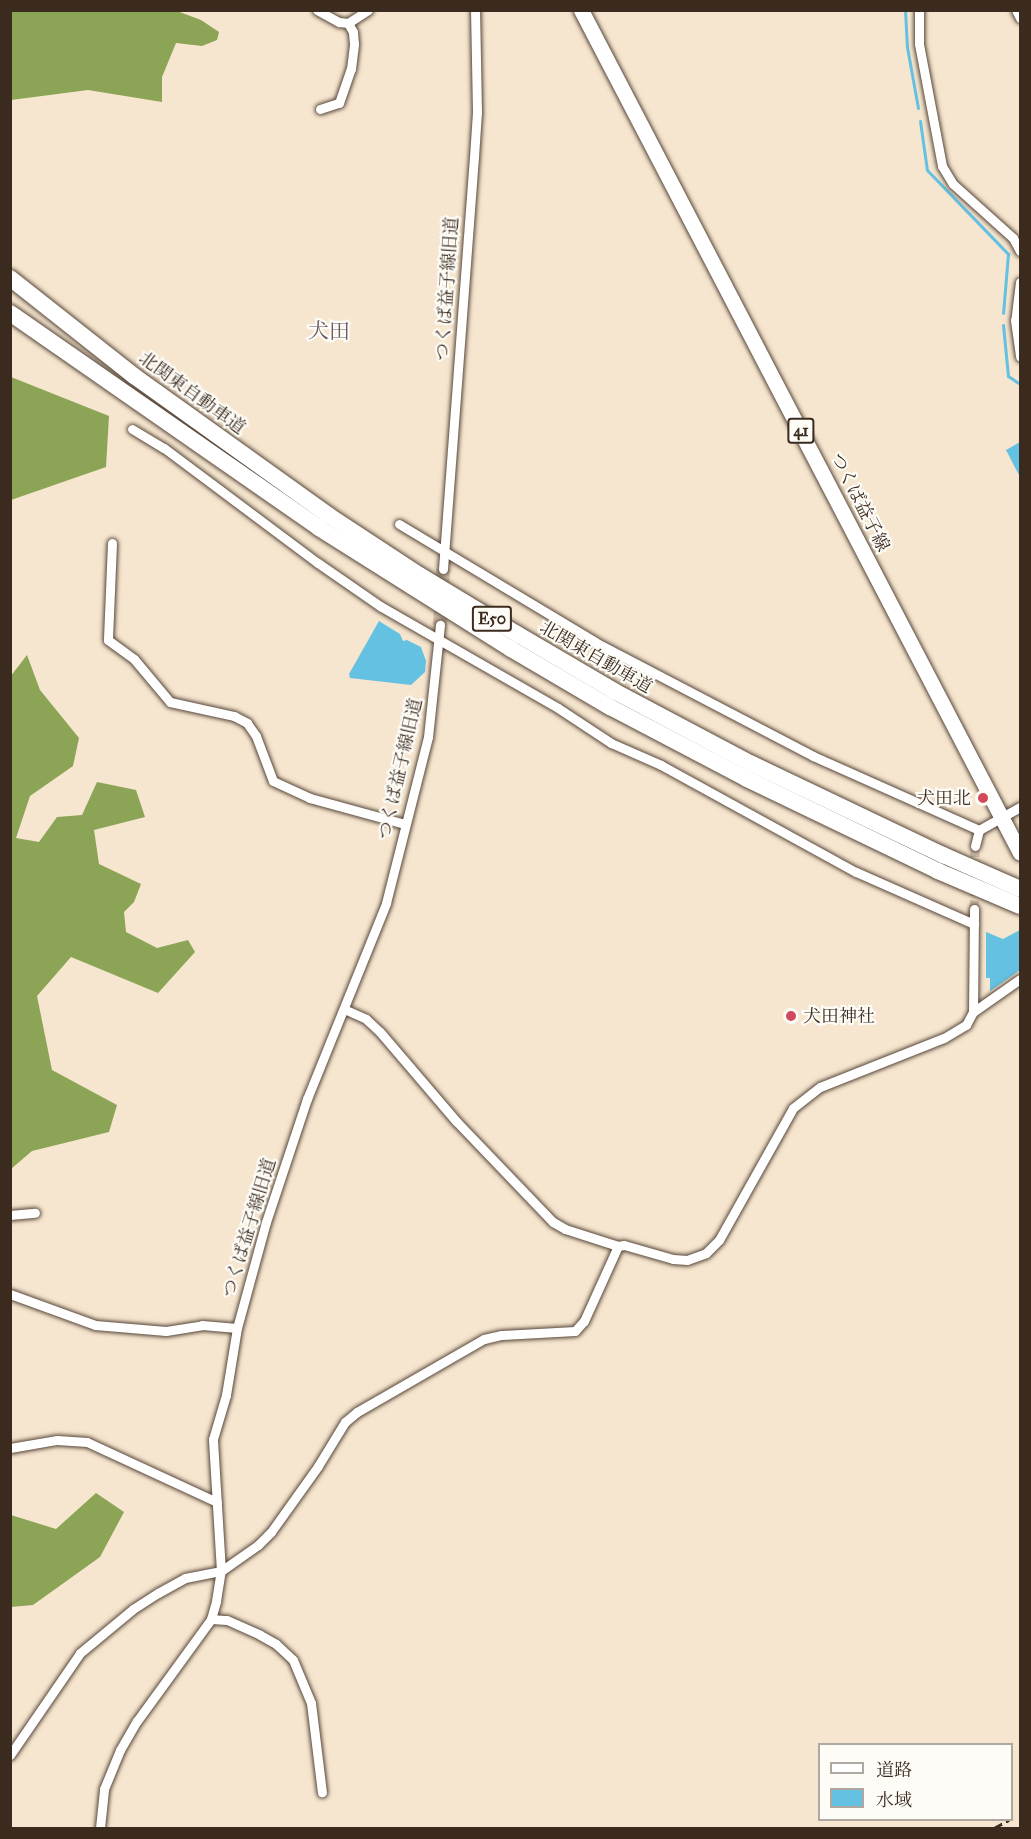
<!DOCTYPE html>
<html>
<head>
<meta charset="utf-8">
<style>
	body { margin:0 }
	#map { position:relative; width:1031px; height:1839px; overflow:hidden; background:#f6e6cf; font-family:"IM FELL Great Primer","Noto Serif JP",serif }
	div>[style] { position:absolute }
	.forest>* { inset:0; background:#8ba455 }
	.water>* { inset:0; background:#64c1e2 }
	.stream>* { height:3px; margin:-1.5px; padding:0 1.5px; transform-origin:1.5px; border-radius:1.5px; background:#64c1e2 }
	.street-tunnel>* { height:9px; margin-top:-4.5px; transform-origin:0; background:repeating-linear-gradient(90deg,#d1c0ac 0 9px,transparent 0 13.5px) }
	.secondary-tunnel>* { height:14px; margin-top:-7px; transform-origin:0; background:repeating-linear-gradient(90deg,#d1c0ac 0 14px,transparent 0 21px) }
	.roads { filter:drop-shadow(0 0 2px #574639) drop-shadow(0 0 2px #574639) }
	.street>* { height:9px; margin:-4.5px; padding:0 4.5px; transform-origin:4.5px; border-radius:4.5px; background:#fff }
	.primary>* { height:15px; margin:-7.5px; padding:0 7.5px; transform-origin:7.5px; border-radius:7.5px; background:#fff }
	.highway>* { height:16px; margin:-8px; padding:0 8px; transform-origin:8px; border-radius:8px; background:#fff }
	.rail>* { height:3px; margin-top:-1.5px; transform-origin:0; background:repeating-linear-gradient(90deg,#3b2a1e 0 9px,transparent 0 13.5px) }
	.dots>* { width:16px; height:16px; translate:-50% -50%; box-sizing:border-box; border:3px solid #fdfcf7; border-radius:50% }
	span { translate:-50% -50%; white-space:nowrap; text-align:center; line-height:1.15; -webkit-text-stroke:4.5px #fdfcf7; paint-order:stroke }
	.shield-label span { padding:2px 4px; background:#fdfcf7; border:2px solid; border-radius:4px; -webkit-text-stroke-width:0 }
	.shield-label { font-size:16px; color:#3b2a1e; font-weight:700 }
	.street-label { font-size:18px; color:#3b2a1e }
	.poi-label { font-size:18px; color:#3b2a1e }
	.right { translate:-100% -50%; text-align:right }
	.left { translate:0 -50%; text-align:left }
	.quarter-label { font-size:21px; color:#6a5a65 }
	.frame { position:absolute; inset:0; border:12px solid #3b2a1e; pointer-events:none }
	.legend { position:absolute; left:818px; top:1743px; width:195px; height:78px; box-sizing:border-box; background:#fdfcf7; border:2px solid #afa8a0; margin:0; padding:8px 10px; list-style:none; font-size:18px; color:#3b2a1e }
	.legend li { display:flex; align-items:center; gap:12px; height:30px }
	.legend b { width:30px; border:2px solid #afa8a0 }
</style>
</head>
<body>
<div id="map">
	<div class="forest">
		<i style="clip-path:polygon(10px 11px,177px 11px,201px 20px,219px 32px,217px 40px,202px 46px,176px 43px,162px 77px,162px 102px,88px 90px,11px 100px)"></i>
		<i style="clip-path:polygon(11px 377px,109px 416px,106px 467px,11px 500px)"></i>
		<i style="clip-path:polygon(27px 655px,40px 690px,79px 738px,73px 766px,30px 796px,16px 838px,39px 842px,57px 817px,82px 815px,97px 782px,136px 790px,145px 817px,94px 830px,99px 864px,141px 884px,134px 902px,124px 912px,126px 932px,157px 948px,188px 940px,195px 952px,158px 993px,71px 957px,37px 996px,52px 1070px,117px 1105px,109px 1132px,32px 1151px,11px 1169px,10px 677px)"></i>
		<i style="clip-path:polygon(96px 1493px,124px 1512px,100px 1557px,33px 1605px,11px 1607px,11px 1515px,56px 1529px)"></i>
	</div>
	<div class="water">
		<i style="clip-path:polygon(1020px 442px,1020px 477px,1006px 450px)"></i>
		<i style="clip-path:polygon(379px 621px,400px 634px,403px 641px,407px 640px,421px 647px,426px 661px,425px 672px,411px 685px,350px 678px,349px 674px)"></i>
		<i style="clip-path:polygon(1020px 930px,1020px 970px,990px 991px,990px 978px,986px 978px,986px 932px,1003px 939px)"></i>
	</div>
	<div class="stream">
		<i style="left:905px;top:10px;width:37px;rotate:87deg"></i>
		<i style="left:907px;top:47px;width:62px;rotate:79.8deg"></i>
		<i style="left:920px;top:121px;width:49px;rotate:81.9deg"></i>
		<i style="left:927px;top:170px;width:117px;rotate:46deg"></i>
		<i style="left:1008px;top:254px;width:59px;rotate:94.8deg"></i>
		<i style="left:1003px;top:325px;width:51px;rotate:84.4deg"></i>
		<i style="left:1008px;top:376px;width:14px;rotate:34deg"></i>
	</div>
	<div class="street-tunnel">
		<i style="left:975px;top:870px;width:24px;rotate:-90deg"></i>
		<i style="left:974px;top:909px;width:25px;rotate:-88deg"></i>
	</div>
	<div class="secondary-tunnel">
		<i style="left:440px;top:625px;width:56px;rotate:-86.9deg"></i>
	</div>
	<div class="roads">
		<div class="street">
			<i style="left:317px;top:10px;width:25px;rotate:29deg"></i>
			<i style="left:339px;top:22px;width:9px;rotate:6deg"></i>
			<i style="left:348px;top:23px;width:24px;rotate:-33deg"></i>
			<i style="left:919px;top:10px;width:34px;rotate:90deg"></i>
			<i style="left:919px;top:44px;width:124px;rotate:79.3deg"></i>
			<i style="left:942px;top:166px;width:21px;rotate:59deg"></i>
			<i style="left:953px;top:184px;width:81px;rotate:42deg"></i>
			<i style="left:1013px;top:238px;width:15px;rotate:62deg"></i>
			<i style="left:1016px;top:10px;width:9px;rotate:63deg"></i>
			<i style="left:320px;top:109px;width:20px;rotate:-18deg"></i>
			<i style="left:339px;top:103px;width:36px;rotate:-71deg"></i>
			<i style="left:351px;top:69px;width:25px;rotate:-83deg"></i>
			<i style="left:354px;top:44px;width:12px;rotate:-95deg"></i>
			<i style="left:353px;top:32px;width:10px;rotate:-119deg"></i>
			<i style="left:1020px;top:282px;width:38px;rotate:97deg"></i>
			<i style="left:1015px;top:320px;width:37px;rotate:82deg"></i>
			<i style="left:132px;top:429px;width:37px;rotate:31deg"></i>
			<i style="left:164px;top:448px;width:192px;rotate:36.8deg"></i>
			<i style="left:318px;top:563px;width:75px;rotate:34.7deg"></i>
			<i style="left:380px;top:606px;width:205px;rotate:29.8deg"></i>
			<i style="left:558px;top:708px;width:64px;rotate:33.4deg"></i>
			<i style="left:611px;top:743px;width:55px;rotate:23.7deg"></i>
			<i style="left:661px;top:765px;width:222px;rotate:28.8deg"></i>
			<i style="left:856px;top:872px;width:129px;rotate:23.8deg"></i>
			<i style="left:399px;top:524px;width:229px;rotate:31deg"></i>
			<i style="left:595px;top:642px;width:246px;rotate:27.6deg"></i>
			<i style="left:813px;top:756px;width:182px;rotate:24deg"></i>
			<i style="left:112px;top:543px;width:97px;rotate:92.4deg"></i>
			<i style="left:108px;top:640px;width:32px;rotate:36deg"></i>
			<i style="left:134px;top:659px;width:56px;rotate:50.1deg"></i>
			<i style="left:170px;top:702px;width:66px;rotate:12.3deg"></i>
			<i style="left:234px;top:716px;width:15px;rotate:28deg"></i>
			<i style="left:247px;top:723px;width:16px;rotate:55deg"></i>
			<i style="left:256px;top:736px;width:48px;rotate:69.3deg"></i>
			<i style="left:273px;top:781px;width:41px;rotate:24.7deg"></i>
			<i style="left:310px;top:798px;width:98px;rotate:15.3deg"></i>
			<i style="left:443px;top:569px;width:413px;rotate:-85.7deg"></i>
			<i style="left:474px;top:157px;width:45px;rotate:-86.2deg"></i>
			<i style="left:477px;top:112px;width:102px;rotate:-91.1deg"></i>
			<i style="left:975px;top:846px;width:16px;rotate:-76deg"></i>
			<i style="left:979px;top:830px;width:47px;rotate:-29.3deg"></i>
			<i style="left:344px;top:1009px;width:24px;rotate:24deg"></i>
			<i style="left:366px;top:1019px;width:19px;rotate:43deg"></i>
			<i style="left:380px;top:1032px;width:118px;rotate:49.5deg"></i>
			<i style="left:457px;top:1122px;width:139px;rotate:46.2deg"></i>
			<i style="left:553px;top:1222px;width:14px;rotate:30deg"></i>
			<i style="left:565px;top:1229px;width:56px;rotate:17.8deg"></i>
			<i style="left:618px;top:1246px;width:6px;rotate:-9deg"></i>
			<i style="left:624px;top:1245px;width:51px;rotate:15.9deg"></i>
			<i style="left:673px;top:1259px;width:14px;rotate:4deg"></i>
			<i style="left:687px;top:1260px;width:20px;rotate:-20deg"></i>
			<i style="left:706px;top:1253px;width:18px;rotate:-45deg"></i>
			<i style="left:719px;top:1240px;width:151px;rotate:-60.7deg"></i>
			<i style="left:793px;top:1108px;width:34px;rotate:-38deg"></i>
			<i style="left:820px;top:1087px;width:133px;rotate:-21.6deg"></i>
			<i style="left:944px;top:1038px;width:26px;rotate:-31deg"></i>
			<i style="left:966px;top:1025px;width:15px;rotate:-62deg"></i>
			<i style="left:973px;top:1012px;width:103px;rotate:-89.4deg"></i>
			<i style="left:973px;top:1012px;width:57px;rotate:-35.1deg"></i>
			<i style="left:10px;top:1215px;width:25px;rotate:-5deg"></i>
			<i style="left:10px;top:1294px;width:90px;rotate:20deg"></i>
			<i style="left:95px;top:1325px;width:71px;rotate:4.8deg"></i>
			<i style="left:166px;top:1331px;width:36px;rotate:-9deg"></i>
			<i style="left:202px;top:1325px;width:35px;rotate:5deg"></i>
			<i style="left:10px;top:1448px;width:48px;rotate:-9.7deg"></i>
			<i style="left:57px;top:1440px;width:30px;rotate:4deg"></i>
			<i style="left:87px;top:1442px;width:143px;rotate:24.8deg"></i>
			<i style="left:211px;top:1619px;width:16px;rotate:4deg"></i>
			<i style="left:227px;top:1620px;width:36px;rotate:24deg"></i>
			<i style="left:260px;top:1635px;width:18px;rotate:29deg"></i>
			<i style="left:276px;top:1644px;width:23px;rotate:43deg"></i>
			<i style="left:293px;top:1660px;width:47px;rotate:67.3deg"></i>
			<i style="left:311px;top:1703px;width:90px;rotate:83deg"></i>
			<i style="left:10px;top:1755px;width:124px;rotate:-55.5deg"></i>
			<i style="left:80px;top:1653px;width:69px;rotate:-39.7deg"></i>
			<i style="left:133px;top:1609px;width:30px;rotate:-33deg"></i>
			<i style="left:158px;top:1593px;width:31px;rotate:-29deg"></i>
			<i style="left:185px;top:1578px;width:37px;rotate:-11deg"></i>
			<i style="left:221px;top:1571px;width:45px;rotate:-35.1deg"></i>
			<i style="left:258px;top:1545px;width:18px;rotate:-45deg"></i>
			<i style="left:271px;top:1532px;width:81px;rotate:-54.5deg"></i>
			<i style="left:318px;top:1466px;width:52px;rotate:-58.5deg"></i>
			<i style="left:345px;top:1422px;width:16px;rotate:-40deg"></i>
			<i style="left:357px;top:1412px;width:146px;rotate:-29.9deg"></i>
			<i style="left:484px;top:1339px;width:18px;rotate:-13deg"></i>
			<i style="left:502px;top:1335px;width:73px;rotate:-3.1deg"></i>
			<i style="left:575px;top:1331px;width:13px;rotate:-48deg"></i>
			<i style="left:584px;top:1321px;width:82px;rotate:-65.6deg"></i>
			<i style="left:100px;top:1828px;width:39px;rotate:-84deg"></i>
			<i style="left:104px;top:1789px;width:42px;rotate:-67.7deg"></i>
			<i style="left:120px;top:1750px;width:34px;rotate:-60deg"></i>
			<i style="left:137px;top:1721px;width:126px;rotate:-54deg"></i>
			<i style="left:211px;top:1619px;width:19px;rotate:-74deg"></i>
			<i style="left:216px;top:1601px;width:30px;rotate:-81deg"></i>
			<i style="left:221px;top:1571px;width:132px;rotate:-93.5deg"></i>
			<i style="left:213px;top:1439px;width:46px;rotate:-73.5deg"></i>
			<i style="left:226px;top:1395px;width:68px;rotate:-80.7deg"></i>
			<i style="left:237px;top:1328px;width:110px;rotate:-74.7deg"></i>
			<i style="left:266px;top:1222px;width:130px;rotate:-71.6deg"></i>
			<i style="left:307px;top:1099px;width:211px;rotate:-68deg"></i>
			<i style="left:386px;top:903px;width:171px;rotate:-75.8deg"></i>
			<i style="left:428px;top:737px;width:113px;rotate:-83.9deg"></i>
		</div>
		<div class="primary">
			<i style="left:581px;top:10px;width:950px;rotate:62.49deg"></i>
		</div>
		<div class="highway">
			<i style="left:10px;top:278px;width:158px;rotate:38.3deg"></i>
			<i style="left:134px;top:376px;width:239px;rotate:35.6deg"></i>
			<i style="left:328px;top:515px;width:111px;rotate:33.3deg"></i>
			<i style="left:421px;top:576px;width:112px;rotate:31.1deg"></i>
			<i style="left:517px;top:634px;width:113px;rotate:30.4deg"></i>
			<i style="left:614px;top:691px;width:156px;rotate:27.9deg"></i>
			<i style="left:752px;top:764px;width:212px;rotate:25.5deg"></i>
			<i style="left:943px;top:855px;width:84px;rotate:23.8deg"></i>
			<i style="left:10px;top:313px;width:376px;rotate:34.8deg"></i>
			<i style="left:319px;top:528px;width:227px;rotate:32.2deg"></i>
			<i style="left:511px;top:649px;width:115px;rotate:30.4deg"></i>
			<i style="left:610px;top:707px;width:155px;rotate:27.7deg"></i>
			<i style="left:747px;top:779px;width:212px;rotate:25.7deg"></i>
			<i style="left:938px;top:871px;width:89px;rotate:23.1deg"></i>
		</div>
	</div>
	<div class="rail">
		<i style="left:994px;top:1828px;width:17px;rotate:-28deg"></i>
	</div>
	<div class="dots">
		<i style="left:983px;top:798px;background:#d1495b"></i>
		<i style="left:791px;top:1016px;background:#d1495b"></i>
	</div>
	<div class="shield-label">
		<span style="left:801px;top:431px">41</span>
		<span style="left:492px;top:619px">E50</span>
	</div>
	<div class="street-label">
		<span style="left:447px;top:289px;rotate:-86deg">つくば益子線旧道</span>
		<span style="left:192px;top:393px;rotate:36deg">北関東自動車道</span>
		<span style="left:860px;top:502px;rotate:63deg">つくば益子線</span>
		<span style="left:596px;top:657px;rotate:30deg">北関東自動車道</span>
		<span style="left:400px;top:769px;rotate:-77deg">つくば益子線旧道</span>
		<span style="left:249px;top:1228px;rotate:-73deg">つくば益子線旧道</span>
	</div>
	<div class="poi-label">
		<span class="right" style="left:971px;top:798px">犬田北</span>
		<span class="left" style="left:803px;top:1016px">犬田神社</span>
	</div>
	<div class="quarter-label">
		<span style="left:329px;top:331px">犬田</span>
	</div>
	<div class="frame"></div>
	<ul class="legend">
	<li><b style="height:8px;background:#fff"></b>道路</li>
	<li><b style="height:16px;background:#64c1e2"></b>水域</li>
	</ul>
</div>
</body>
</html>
